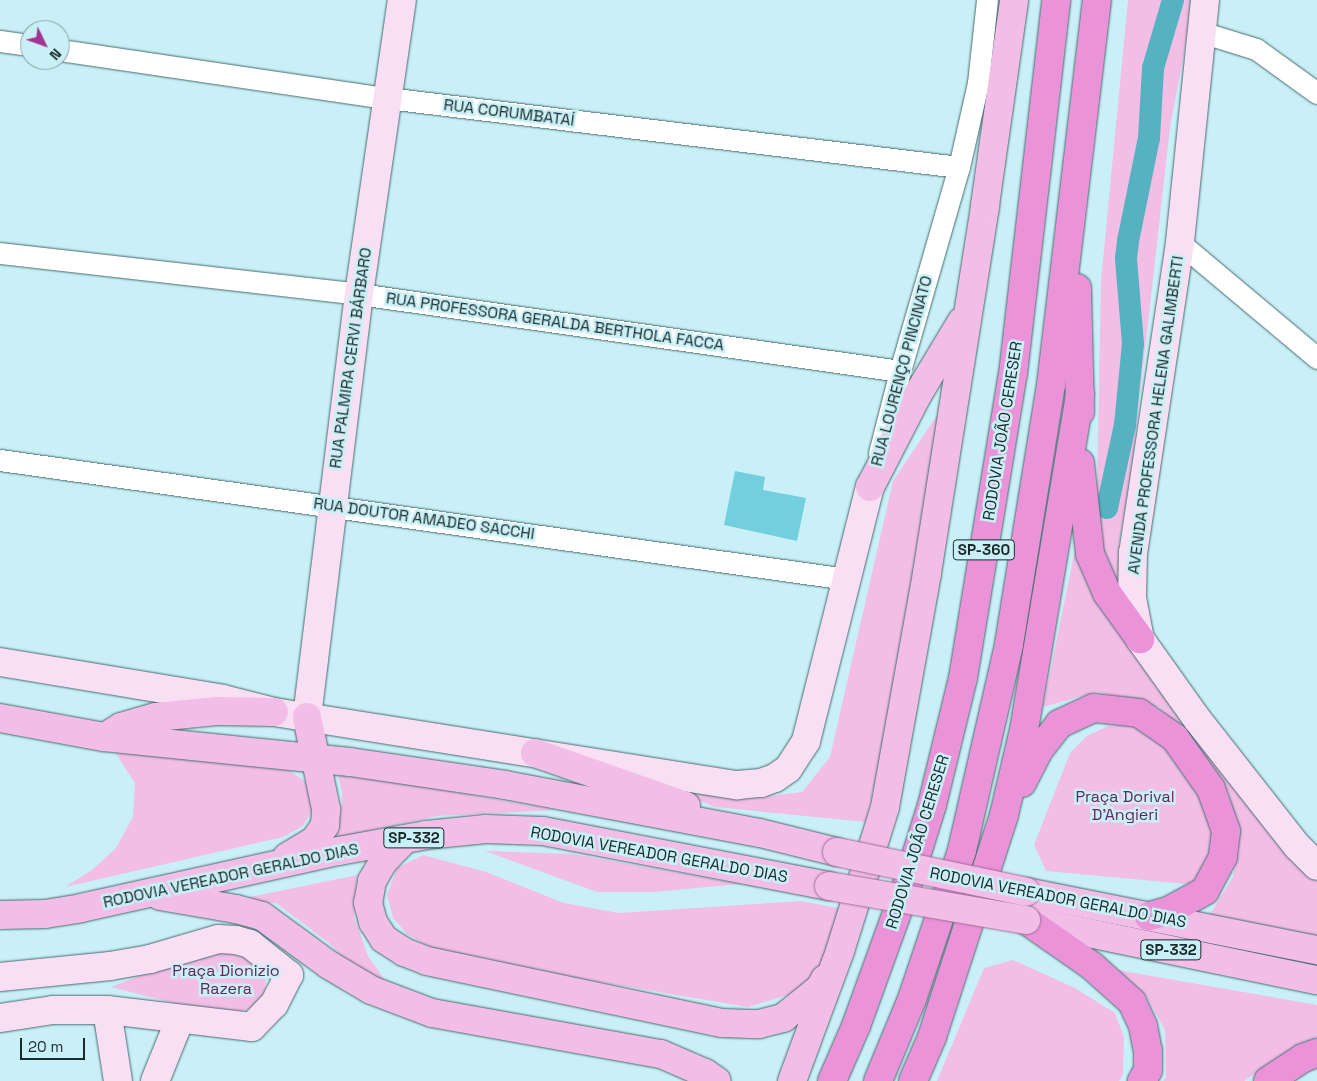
<!DOCTYPE html>
<html>
<head>
<meta charset="utf-8">
<style>
	body { margin:0 }
	#map { position:relative; width:1317px; height:1081px; overflow:hidden; background:#c9f0f6; font-family:"Space Grotesk",sans-serif }
	div>[style] { position:absolute }
	.green>* { inset:0; background:#f2bee6 }
	.canal>* { height:22px; margin:-11px; padding:0 11px; transform-origin:11px; border-radius:11px; background:#55b3c1 }
	.building>* { inset:0; background:#72cfdd }
	.roads { filter:drop-shadow(0 0 1px #476a70) drop-shadow(0 0 1px #476a70) }
	.street>* { height:21px; margin:-10.5px; padding:0 10.5px; transform-origin:10.5px; border-radius:10.5px; background:#fff }
	.secondary>* { height:28px; margin:-14px; padding:0 14px; transform-origin:14px; border-radius:14px; background:#f9dff3 }
	.primary>* { height:28px; margin:-14px; padding:0 14px; transform-origin:14px; border-radius:14px; background:#f2bee8 }
	.highway>* { height:28px; margin:-14px; padding:0 14px; transform-origin:14px; border-radius:14px; background:#ea93d8 }
	.bridges { filter:drop-shadow(0 0 1px #a16e9b) drop-shadow(0 0 1px #a16e9b) }
	.primary-bridge>* { height:28px; margin:-14px; padding:0 14px; transform-origin:14px; border-radius:14px; background:#f2bee8 }
	span { translate:-50% -50%; white-space:nowrap; text-align:center; line-height:1.15; -webkit-text-stroke:5px #c9f0f6; paint-order:stroke }
	.shield-label span { padding:1px 4px; background:#c9f0f6; border:1px solid; border-radius:4px; -webkit-text-stroke-width:0 }
	.shield-label { font-size:15px; color:#1a292b; font-weight:700 }
	.street-label { font-size:16px; color:#1a292b }
	.park-label { font-size:16px; color:#68245d }
	.north { position:absolute; left:20px; top:20px; width:50px; height:50px; box-sizing:border-box; background:#c9f0f6; border:1px solid #83a0a5; border-radius:50%; rotate:132deg; font-size:14px; font-weight:700; line-height:20px; text-align:center; color:#1a292b }
	.north::after { content:''; display:block; margin:auto; width:18px; height:22px; background:#a33492; clip-path:polygon(50% 0,100% 100%,50% 72%,0 100%) }
	.scale { position:absolute; left:20px; top:1038px; width:65px; height:22px; box-sizing:border-box; border:2px solid #1a292b; border-top:0; padding-left:6px; font-size:15px; line-height:18px; white-space:nowrap; color:#1a292b; -webkit-text-stroke:4px #c9f0f6; paint-order:stroke }
</style>
</head>
<body>
<div id="map">
	<div class="green">
		<i style="clip-path:polygon(1128px 0,1190px 0,1189px 27px,1170px 127px,1131px 475px,1119px 545px,1118px 582px,1096px 541px,1101px 281px)"></i>
		<i style="clip-path:polygon(956px 387px,933px 519px,866px 822px,715px 807px,643px 778px,747px 799px,802px 792px,830px 757px,893px 481px)"></i>
		<i style="clip-path:polygon(1076px 545px,1300px 866px,1317px 881px,1317px 939px,1209px 916px,1233px 877px,1240px 835px,1229px 794px,1195px 744px,1159px 707px,1097px 692px,1043px 707px)"></i>
		<i style="clip-path:polygon(1133px 724px,1156px 736px,1198px 781px,1218px 838px,1197px 885px,1046px 871px,1034px 845px,1070px 753px,1087px 736px,1108px 726px)"></i>
		<i style="clip-path:polygon(115px 752px,289px 770px,310px 785px,312px 810px,303px 826px,283px 837px,65px 887px,92px 870px,116px 848px,133px 817px,135px 783px)"></i>
		<i style="clip-path:polygon(337px 771px,556px 810px,437px 816px,327px 840px,341px 815px,342px 792px)"></i>
		<i style="clip-path:polygon(485px 851px,573px 854px,740px 884px,654px 892px,597px 892px)"></i>
		<i style="clip-path:polygon(423px 855px,486px 872px,564px 903px,619px 913px,801px 901px,853px 911px,834px 960px,798px 992px,748px 1007px,449px 957px,408px 935px,393px 918px,387px 895px,397px 868px)"></i>
		<i style="clip-path:polygon(357px 875px,354px 917px,368px 956px,395px 995px,357px 972px,329px 943px,276px 903px,231px 901px)"></i>
		<i style="clip-path:polygon(240px 946px,266px 973px,265px 993px,249px 1009px,223px 1016px,111px 987px,213px 947px)"></i>
		<i style="clip-path:polygon(1013px 960px,1075px 988px,1115px 1013px,1124px 1037px,1123px 1075px,1119px 1081px,937px 1081px,984px 968px)"></i>
		<i style="clip-path:polygon(1112px 969px,1317px 1005px,1317px 1037px,1298px 1045px,1244px 1081px,1163px 1081px,1166px 1077px,1165px 1030px,1145px 994px)"></i>
	</div>
	<div class="canal">
		<i style="left:1107px;top:508px;width:85px;rotate:-77.8deg"></i>
		<i style="left:1125px;top:425px;width:81px;rotate:-84.4deg"></i>
		<i style="left:1133px;top:344px;width:86px;rotate:-94.7deg"></i>
		<i style="left:1126px;top:258px;width:17px;rotate:-83deg"></i>
		<i style="left:1128px;top:241px;width:105px;rotate:-78.5deg"></i>
		<i style="left:1149px;top:138px;width:70px;rotate:-86.7deg"></i>
		<i style="left:1153px;top:68px;width:71px;rotate:-73.6deg"></i>
	</div>
	<div class="building">
		<i style="clip-path:polygon(735px 471px,765px 477px,763px 490px,806px 498px,797px 541px,724px 525px)"></i>
	</div>
	<div class="roads">
		<div class="street">
			<i style="left:1201px;top:32px;width:58px;rotate:17.2deg"></i>
			<i style="left:1256px;top:49px;width:75px;rotate:35.8deg"></i>
			<i style="left:0;top:41px;width:30px;rotate:8deg"></i>
			<i style="left:60px;top:50px;width:331px;rotate:8.4deg"></i>
			<i style="left:387px;top:98px;width:576px;rotate:6.88deg"></i>
			<i style="left:1180px;top:243px;width:179px;rotate:40deg"></i>
			<i style="left:0;top:253px;width:361px;rotate:6.5deg"></i>
			<i style="left:359px;top:294px;width:546px;rotate:8.1deg"></i>
			<i style="left:879px;top:453px;width:85px;rotate:-75.6deg"></i>
			<i style="left:900px;top:371px;width:212px;rotate:-73.9deg"></i>
			<i style="left:959px;top:167px;width:86px;rotate:-77.3deg"></i>
			<i style="left:978px;top:83px;width:83px;rotate:-83.8deg"></i>
			<i style="left:0;top:460px;width:855px;rotate:8deg"></i>
		</div>
		<div class="secondary">
			<i style="left:1205px;top:0;width:244px;rotate:95.9deg"></i>
			<i style="left:1180px;top:243px;width:313px;rotate:98.6deg"></i>
			<i style="left:1133px;top:552px;width:46px;rotate:91.2deg"></i>
			<i style="left:1132px;top:598px;width:42px;rotate:79deg"></i>
			<i style="left:1140px;top:639px;width:98px;rotate:54.5deg"></i>
			<i style="left:1197px;top:719px;width:162px;rotate:51.8deg"></i>
			<i style="left:1297px;top:846px;width:28px;rotate:45deg"></i>
			<i style="left:0;top:662px;width:226px;rotate:9.4deg"></i>
			<i style="left:223px;top:699px;width:53px;rotate:14.3deg"></i>
			<i style="left:274px;top:712px;width:469px;rotate:9deg"></i>
			<i style="left:737px;top:785px;width:24px;rotate:-5deg"></i>
			<i style="left:761px;top:783px;width:15px;rotate:-20deg"></i>
			<i style="left:775px;top:778px;width:16px;rotate:-35deg"></i>
			<i style="left:788px;top:769px;width:33px;rotate:-57deg"></i>
			<i style="left:806px;top:741px;width:262px;rotate:-75.9deg"></i>
			<i style="left:307px;top:717px;width:426px;rotate:-83deg"></i>
			<i style="left:359px;top:294px;width:297px;rotate:-81.7deg"></i>
			<i style="left:0;top:977px;width:111px;rotate:-5.7deg"></i>
			<i style="left:110px;top:966px;width:41px;rotate:-9.9deg"></i>
			<i style="left:150px;top:959px;width:71px;rotate:-16.4deg"></i>
			<i style="left:218px;top:939px;width:18px;rotate:3deg"></i>
			<i style="left:236px;top:940px;width:15px;rotate:16deg"></i>
			<i style="left:250px;top:944px;width:50px;rotate:38.5deg"></i>
			<i style="left:289px;top:975px;width:33px;rotate:117deg"></i>
			<i style="left:274px;top:1004px;width:32px;rotate:134deg"></i>
			<i style="left:252px;top:1027px;width:146px;rotate:-173.3deg"></i>
			<i style="left:107px;top:1010px;width:54px;rotate:180deg"></i>
			<i style="left:53px;top:1010px;width:54px;rotate:171.4deg"></i>
			<i style="left:107px;top:1010px;width:72px;rotate:81.2deg"></i>
			<i style="left:155px;top:1081px;width:67px;rotate:-68deg"></i>
		</div>
		<div class="primary">
			<i style="left:870px;top:487px;width:105px;rotate:-62.7deg"></i>
			<i style="left:918px;top:394px;width:85px;rotate:-58.9deg"></i>
			<i style="left:0;top:718px;width:106px;rotate:10.4deg"></i>
			<i style="left:104px;top:737px;width:247px;rotate:5.8deg"></i>
			<i style="left:350px;top:762px;width:157px;rotate:8.4deg"></i>
			<i style="left:505px;top:785px;width:259px;rotate:10.7deg"></i>
			<i style="left:760px;top:833px;width:79px;rotate:13.9deg"></i>
			<i style="left:108px;top:735px;width:15px;rotate:-32deg"></i>
			<i style="left:121px;top:727px;width:36px;rotate:-16deg"></i>
			<i style="left:156px;top:717px;width:61px;rotate:-5.6deg"></i>
			<i style="left:217px;top:711px;width:57px;rotate:1deg"></i>
			<i style="left:535px;top:753px;width:160px;rotate:19.3deg"></i>
			<i style="left:405px;top:839px;width:32px;rotate:134deg"></i>
			<i style="left:383px;top:862px;width:22px;rotate:120deg"></i>
			<i style="left:372px;top:881px;width:22px;rotate:100deg"></i>
			<i style="left:368px;top:903px;width:20px;rotate:75deg"></i>
			<i style="left:373px;top:922px;width:20px;rotate:57deg"></i>
			<i style="left:384px;top:939px;width:24px;rotate:33deg"></i>
			<i style="left:404px;top:952px;width:25px;rotate:21deg"></i>
			<i style="left:427px;top:961px;width:301px;rotate:11.9deg"></i>
			<i style="left:722px;top:1023px;width:37px;rotate:2deg"></i>
			<i style="left:759px;top:1024px;width:25px;rotate:-14deg"></i>
			<i style="left:783px;top:1018px;width:48px;rotate:-39deg"></i>
			<i style="left:820px;top:988px;width:10px;rotate:-61deg"></i>
			<i style="left:287px;top:857px;width:33px;rotate:-31deg"></i>
			<i style="left:315px;top:840px;width:18px;rotate:-56deg"></i>
			<i style="left:325px;top:825px;width:16px;rotate:-86deg"></i>
			<i style="left:326px;top:809px;width:94px;rotate:-101.7deg"></i>
			<i style="left:1026px;top:892px;width:297px;rotate:11.3deg"></i>
			<i style="left:160px;top:896px;width:77px;rotate:9.7deg"></i>
			<i style="left:236px;top:909px;width:27px;rotate:15deg"></i>
			<i style="left:262px;top:916px;width:83px;rotate:36.2deg"></i>
			<i style="left:329px;top:965px;width:49px;rotate:30.8deg"></i>
			<i style="left:371px;top:990px;width:65px;rotate:20.7deg"></i>
			<i style="left:432px;top:1013px;width:233px;rotate:10.2deg"></i>
			<i style="left:661px;top:1054px;width:48px;rotate:23.4deg"></i>
			<i style="left:705px;top:1073px;width:14px;rotate:34deg"></i>
			<i style="left:0;top:915px;width:45px;rotate:-1.3deg"></i>
			<i style="left:45px;top:914px;width:36px;rotate:-9deg"></i>
			<i style="left:81px;top:908px;width:264px;rotate:-12.5deg"></i>
			<i style="left:339px;top:851px;width:88px;rotate:-10.4deg"></i>
			<i style="left:426px;top:835px;width:60px;rotate:-5.7deg"></i>
			<i style="left:486px;top:829px;width:57px;rotate:2deg"></i>
			<i style="left:543px;top:831px;width:291px;rotate:10.9deg"></i>
			<i style="left:1026px;top:920px;width:297px;rotate:11.7deg"></i>
			<i style="left:792px;top:1081px;width:139px;rotate:-69.7deg"></i>
			<i style="left:840px;top:951px;width:151px;rotate:-72.6deg"></i>
			<i style="left:885px;top:807px;width:238px;rotate:-79.8deg"></i>
			<i style="left:927px;top:573px;width:373px;rotate:-81deg"></i>
			<i style="left:985px;top:205px;width:207px;rotate:-81.9deg"></i>
		</div>
		<div class="highway">
			<i style="left:1077px;top:288px;width:124px;rotate:88.6deg"></i>
			<i style="left:1080px;top:463px;width:92px;rotate:83.7deg"></i>
			<i style="left:1090px;top:554px;width:43px;rotate:66.4deg"></i>
			<i style="left:1107px;top:593px;width:57px;rotate:54.3deg"></i>
			<i style="left:1022px;top:783px;width:37px;rotate:-63deg"></i>
			<i style="left:1039px;top:750px;width:33px;rotate:-52deg"></i>
			<i style="left:1059px;top:724px;width:38px;rotate:-25deg"></i>
			<i style="left:1094px;top:708px;width:45px;rotate:6.3deg"></i>
			<i style="left:1139px;top:713px;width:44px;rotate:34.8deg"></i>
			<i style="left:1175px;top:738px;width:62px;rotate:54.8deg"></i>
			<i style="left:1211px;top:789px;width:45px;rotate:70.3deg"></i>
			<i style="left:1226px;top:831px;width:26px;rotate:97deg"></i>
			<i style="left:1223px;top:857px;width:38px;rotate:118deg"></i>
			<i style="left:1205px;top:891px;width:42px;rotate:151.6deg"></i>
			<i style="left:1168px;top:911px;width:20px;rotate:165deg"></i>
			<i style="left:1026px;top:920px;width:80px;rotate:34.9deg"></i>
			<i style="left:1092px;top:966px;width:54px;rotate:42deg"></i>
			<i style="left:1132px;top:1002px;width:26px;rotate:65deg"></i>
			<i style="left:1143px;top:1026px;width:25px;rotate:79deg"></i>
			<i style="left:1148px;top:1051px;width:19px;rotate:90deg"></i>
			<i style="left:1148px;top:1070px;width:13px;rotate:119deg"></i>
			<i style="left:832px;top:1081px;width:60px;rotate:-66.4deg"></i>
			<i style="left:856px;top:1026px;width:147px;rotate:-70.1deg"></i>
			<i style="left:906px;top:888px;width:87px;rotate:-72.6deg"></i>
			<i style="left:932px;top:805px;width:131px;rotate:-76.3deg"></i>
			<i style="left:963px;top:678px;width:308px;rotate:-80.7deg"></i>
			<i style="left:1013px;top:374px;width:376px;rotate:-83.4deg"></i>
			<i style="left:878px;top:1081px;width:89px;rotate:-67.5deg"></i>
			<i style="left:912px;top:999px;width:157px;rotate:-71.4deg"></i>
			<i style="left:962px;top:850px;width:211px;rotate:-77.1deg"></i>
			<i style="left:1009px;top:644px;width:262px;rotate:-80.8deg"></i>
			<i style="left:1051px;top:385px;width:388px;rotate:-83.2deg"></i>
			<i style="left:913px;top:1081px;width:48px;rotate:-66.6deg"></i>
			<i style="left:932px;top:1037px;width:233px;rotate:-72deg"></i>
			<i style="left:1004px;top:815px;width:87px;rotate:-76.8deg"></i>
			<i style="left:1024px;top:730px;width:341px;rotate:-80.5deg"></i>
			<i style="left:1268px;top:1081px;width:42px;rotate:-33.3deg"></i>
			<i style="left:1303px;top:1058px;width:15px;rotate:-20deg"></i>
		</div>
	</div>
	<div class="bridges">
		<div class="primary-bridge">
			<i style="left:837px;top:852px;width:193px;rotate:11.9deg"></i>
			<i style="left:829px;top:886px;width:200px;rotate:9.8deg"></i>
		</div>
	</div>
	<div class="shield-label">
		<span style="left:984px;top:550px">SP-360</span>
		<span style="left:414px;top:838px">SP-332</span>
		<span style="left:1171px;top:950px">SP-332</span>
	</div>
	<div class="street-label">
		<span style="left:509px;top:113px;rotate:7deg">RUA CORUMBATAÍ</span>
		<span style="left:555px;top:322px;rotate:8deg">RUA PROFESSORA GERALDA BERTHOLA FACCA</span>
		<span style="left:351px;top:358px;rotate:-82deg">RUA PALMIRA CERVI BÁRBARO</span>
		<span style="left:902px;top:371px;rotate:-75deg">RUA LOURENÇO PINCINATO</span>
		<span style="left:1156px;top:415px;rotate:-82deg">AVENIDA PROFESSORA HELENA GALIMBERTI</span>
		<span style="left:1003px;top:431px;rotate:-81deg">RODOVIA JOÃO CERESER</span>
		<span style="left:424px;top:519px;rotate:8deg">RUA DOUTOR AMADEO SACCHI</span>
		<span style="left:918px;top:842px;rotate:-73deg">RODOVIA JOÃO CERESER</span>
		<span style="left:659px;top:855px;rotate:10deg">RODOVIA VEREADOR GERALDO DIAS</span>
		<span style="left:231px;top:876px;rotate:-12deg">RODOVIA VEREADOR GERALDO DIAS</span>
		<span style="left:1058px;top:898px;rotate:11deg">RODOVIA VEREADOR GERALDO DIAS</span>
	</div>
	<div class="park-label">
		<span style="left:1125px;top:806px">Praça Dorival<br>D'Angieri</span>
		<span style="left:226px;top:980px">Praça Dionizio<br>Razera</span>
	</div>
	<div class="north">N</div>
	<div class="scale">20 m</div>
</div>
</body>
</html>
